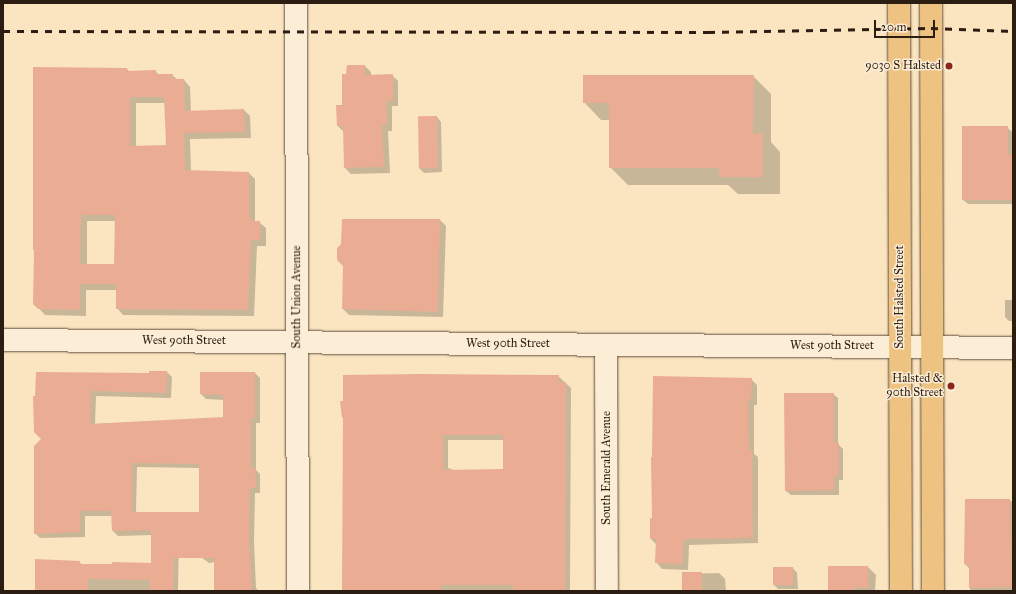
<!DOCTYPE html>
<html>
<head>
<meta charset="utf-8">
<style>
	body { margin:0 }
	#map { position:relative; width:1016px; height:594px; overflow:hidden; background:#fbe4c0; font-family:"IM FELL Great Primer",serif }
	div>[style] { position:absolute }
	.shadow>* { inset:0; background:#0003 }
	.building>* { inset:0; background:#eaad94; transform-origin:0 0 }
	.roads { filter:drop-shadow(0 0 1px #604f3e) drop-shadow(0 0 1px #604f3e) }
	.minor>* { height:22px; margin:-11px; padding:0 11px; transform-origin:11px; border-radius:11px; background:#fcedd6 }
	.major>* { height:22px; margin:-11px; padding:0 11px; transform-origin:11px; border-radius:11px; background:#eec280 }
	.rail>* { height:3px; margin-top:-1.5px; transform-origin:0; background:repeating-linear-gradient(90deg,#2c1d12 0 7px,transparent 0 14px) }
	.dots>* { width:11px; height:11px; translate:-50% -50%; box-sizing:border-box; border:2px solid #fcedd6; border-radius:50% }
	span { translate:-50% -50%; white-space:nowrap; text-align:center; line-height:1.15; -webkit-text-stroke:3px #fcedd6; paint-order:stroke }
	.poi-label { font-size:12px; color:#2c1d12 }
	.right { translate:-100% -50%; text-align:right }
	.street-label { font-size:12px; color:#2c1d12 }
	.frame { position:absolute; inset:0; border:4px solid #2c1d12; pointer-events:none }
	.scale { position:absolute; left:874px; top:20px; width:61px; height:18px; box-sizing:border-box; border:2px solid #2c1d12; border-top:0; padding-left:5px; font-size:12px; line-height:14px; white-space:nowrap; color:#2c1d12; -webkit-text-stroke:3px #fcedd6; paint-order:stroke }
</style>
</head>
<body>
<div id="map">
	<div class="shadow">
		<i style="clip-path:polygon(365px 66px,371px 72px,371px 76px,392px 75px,398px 81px,398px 106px,392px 106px,392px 131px,388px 131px,390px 173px,351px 174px,345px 168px,344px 132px,338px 126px,343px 106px)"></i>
		<i style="clip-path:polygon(evenodd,34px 68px,127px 69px,129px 71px,155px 71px,159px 75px,172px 75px,178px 80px,184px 80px,190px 87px,191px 112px,244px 110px,250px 116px,251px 138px,190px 139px,191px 172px,249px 173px,255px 179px,255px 222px,259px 222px,266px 228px,266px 246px,257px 246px,254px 316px,123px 315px,117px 308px,117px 290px,86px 290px,86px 316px,45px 315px,34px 303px,34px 68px,136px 103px,165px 103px,167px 146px,136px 147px,136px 103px,34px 68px,87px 221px,116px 221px,115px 265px,87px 265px,87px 221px)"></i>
		<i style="clip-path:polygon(753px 76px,771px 94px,771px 142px,780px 152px,780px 194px,738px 194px,728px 185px,628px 185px,610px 167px,610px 120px,601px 120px,584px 102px)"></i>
		<i style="clip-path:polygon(437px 117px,441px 122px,442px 172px,424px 173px,419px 168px)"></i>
		<i style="clip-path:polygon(1007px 127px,1012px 132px,1013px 204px,968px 204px,963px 200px)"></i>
		<i style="clip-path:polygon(440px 220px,446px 226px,443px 317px,349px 315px,343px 309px,344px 266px)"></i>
		<i style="clip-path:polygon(1005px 300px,1013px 300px,1013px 321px,1009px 321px,1005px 317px)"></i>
		<i style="clip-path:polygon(evenodd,167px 372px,172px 377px,171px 398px,96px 396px,95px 424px,224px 418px,224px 400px,206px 399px,201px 394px,201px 373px,255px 373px,260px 378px,260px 423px,256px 423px,256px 470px,260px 474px,260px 493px,255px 493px,254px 542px,256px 588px,259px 591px,215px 591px,215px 562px,209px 563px,179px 541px,178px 591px,36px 591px,79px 562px,83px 565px,152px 564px,152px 535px,118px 536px,113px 531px,112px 516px,85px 516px,85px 537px,40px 538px,35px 533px,43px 439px,34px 397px,167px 372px,137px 467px,200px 468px,200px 513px,136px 513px,137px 467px)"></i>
		<i style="clip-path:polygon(evenodd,504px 375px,558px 376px,571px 388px,570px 591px,343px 591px,459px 376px,504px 375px,448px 440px,504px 440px,504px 470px,456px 471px,448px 468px,448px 440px)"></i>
		<i style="clip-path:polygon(751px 379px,757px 385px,757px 405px,754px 405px,754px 454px,758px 457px,758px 543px,689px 545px,688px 570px,662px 569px,656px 562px,657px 545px,651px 539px,653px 519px)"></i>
		<i style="clip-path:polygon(833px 394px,838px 398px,838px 444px,843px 449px,843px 480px,839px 480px,839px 495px,791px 495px,786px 491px)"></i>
		<i style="clip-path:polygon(1010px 500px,1013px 503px,1013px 591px,970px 591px,970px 569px,965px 564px)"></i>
		<i style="clip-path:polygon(829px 567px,868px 567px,876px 575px,875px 591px,814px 591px,829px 590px)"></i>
		<i style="clip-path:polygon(793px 568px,797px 573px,798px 589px,778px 589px,773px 584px)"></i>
		<i style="clip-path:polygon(719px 573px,725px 579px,726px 591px,684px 591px,683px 574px)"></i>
	</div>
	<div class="building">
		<i style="clip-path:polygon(347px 65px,365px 65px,365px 75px,393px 74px,393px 101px,386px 101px,387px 125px,382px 125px,384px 167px,344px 168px,343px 126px,337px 126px,336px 105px,342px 105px,342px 74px,346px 74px)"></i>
		<i style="clip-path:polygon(evenodd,33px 67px,127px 68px,127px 71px,156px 70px,156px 74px,173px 74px,173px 79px,184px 79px,185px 111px,244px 109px,245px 132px,184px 133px,185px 170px,249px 172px,249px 217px,252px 217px,252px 221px,260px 221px,260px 240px,251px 240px,248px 310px,116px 309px,116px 284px,80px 284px,80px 310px,38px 309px,33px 304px,34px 250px,33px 250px,33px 67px,130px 97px,164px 97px,166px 145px,130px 146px,130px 97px,33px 67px,81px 215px,115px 215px,114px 264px,80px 264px,81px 215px)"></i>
		<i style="clip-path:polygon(583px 75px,754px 75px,753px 134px,763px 133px,763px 177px,719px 177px,719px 168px,609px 168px,609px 103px,583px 103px)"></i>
		<i style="left:437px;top:116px;width:52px;height:19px;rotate:89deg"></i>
		<i style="clip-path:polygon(962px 126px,1008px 126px,1008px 155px,1013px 154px,1013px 200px,962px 200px)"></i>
		<i style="clip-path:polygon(342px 219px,440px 219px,438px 312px,342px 309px,343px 266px,337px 260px,337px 248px,341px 244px)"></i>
		<i style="clip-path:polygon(evenodd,149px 371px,167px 371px,166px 393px,91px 391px,90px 424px,223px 417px,223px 395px,200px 394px,200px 372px,255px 372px,255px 418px,251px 418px,251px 468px,255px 468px,256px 488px,250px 488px,249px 536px,252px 591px,214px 591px,214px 558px,174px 558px,173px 591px,150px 591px,150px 580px,88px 579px,88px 591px,35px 591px,35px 559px,80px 561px,80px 564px,112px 564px,112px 562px,151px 563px,151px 530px,112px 531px,111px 511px,80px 511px,80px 532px,34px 534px,34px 446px,41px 439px,34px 432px,33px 396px,35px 396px,36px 372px,149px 373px,149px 371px,132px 463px,199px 464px,199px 512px,132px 512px,132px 463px)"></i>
		<i style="clip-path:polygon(evenodd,420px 374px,559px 375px,558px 382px,566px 382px,565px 590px,513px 590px,513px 585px,441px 585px,441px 591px,342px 591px,343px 418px,342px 418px,340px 401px,343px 401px,343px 375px,420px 374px,443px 435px,503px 435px,503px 469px,444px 470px,443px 435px)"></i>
		<i style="clip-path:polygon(653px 376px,752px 378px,751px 400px,748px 400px,749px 450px,752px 450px,753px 538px,684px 539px,682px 564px,655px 563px,656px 539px,650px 539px,650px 518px,652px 518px,651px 457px,652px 457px)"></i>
		<i style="clip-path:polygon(784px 393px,834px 393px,834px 443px,839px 443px,839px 476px,834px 476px,834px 490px,785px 491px)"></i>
		<i style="clip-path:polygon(965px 499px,1010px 499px,1012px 587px,969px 588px,969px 565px,964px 564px)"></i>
		<i style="clip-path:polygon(828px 566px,868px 566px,868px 588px,854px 587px,854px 591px,828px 591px)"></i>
		<i style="left:773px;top:567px;width:20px;height:18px"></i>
		<i style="left:702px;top:572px;width:19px;height:20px;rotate:90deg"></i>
	</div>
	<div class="roads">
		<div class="minor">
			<i style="left:296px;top:3px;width:588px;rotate:89.81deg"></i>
			<i style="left:3px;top:340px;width:1010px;rotate:0.45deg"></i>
			<i style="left:606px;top:345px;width:246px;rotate:89.8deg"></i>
		</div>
		<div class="major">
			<i style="left:899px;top:3px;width:588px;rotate:89.81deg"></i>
			<i style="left:931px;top:3px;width:588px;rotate:89.81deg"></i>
		</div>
	</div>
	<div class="rail">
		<i style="left:3px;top:31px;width:705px;rotate:0.08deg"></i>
		<i style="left:708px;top:32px;width:223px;rotate:-1deg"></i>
		<i style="left:931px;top:28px;width:82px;rotate:2.1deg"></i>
	</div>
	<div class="dots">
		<i style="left:949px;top:66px;background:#8f2418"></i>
		<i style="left:951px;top:386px;background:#8f2418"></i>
	</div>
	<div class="poi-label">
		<span class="right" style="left:941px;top:66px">9030 S Halsted</span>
		<span class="right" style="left:943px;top:386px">Halsted &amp;<br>90th Street</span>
	</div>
	<div class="street-label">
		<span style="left:297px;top:297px;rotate:-90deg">South Union Avenue</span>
		<span style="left:900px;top:297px;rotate:-90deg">South Halsted Street</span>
		<span style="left:184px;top:341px">West 90th Street</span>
		<span style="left:508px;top:344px">West 90th Street</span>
		<span style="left:832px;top:346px">West 90th Street</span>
		<span style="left:607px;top:468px;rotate:-90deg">South Emerald Avenue</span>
	</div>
	<div class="frame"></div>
	<div class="scale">20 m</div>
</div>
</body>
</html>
